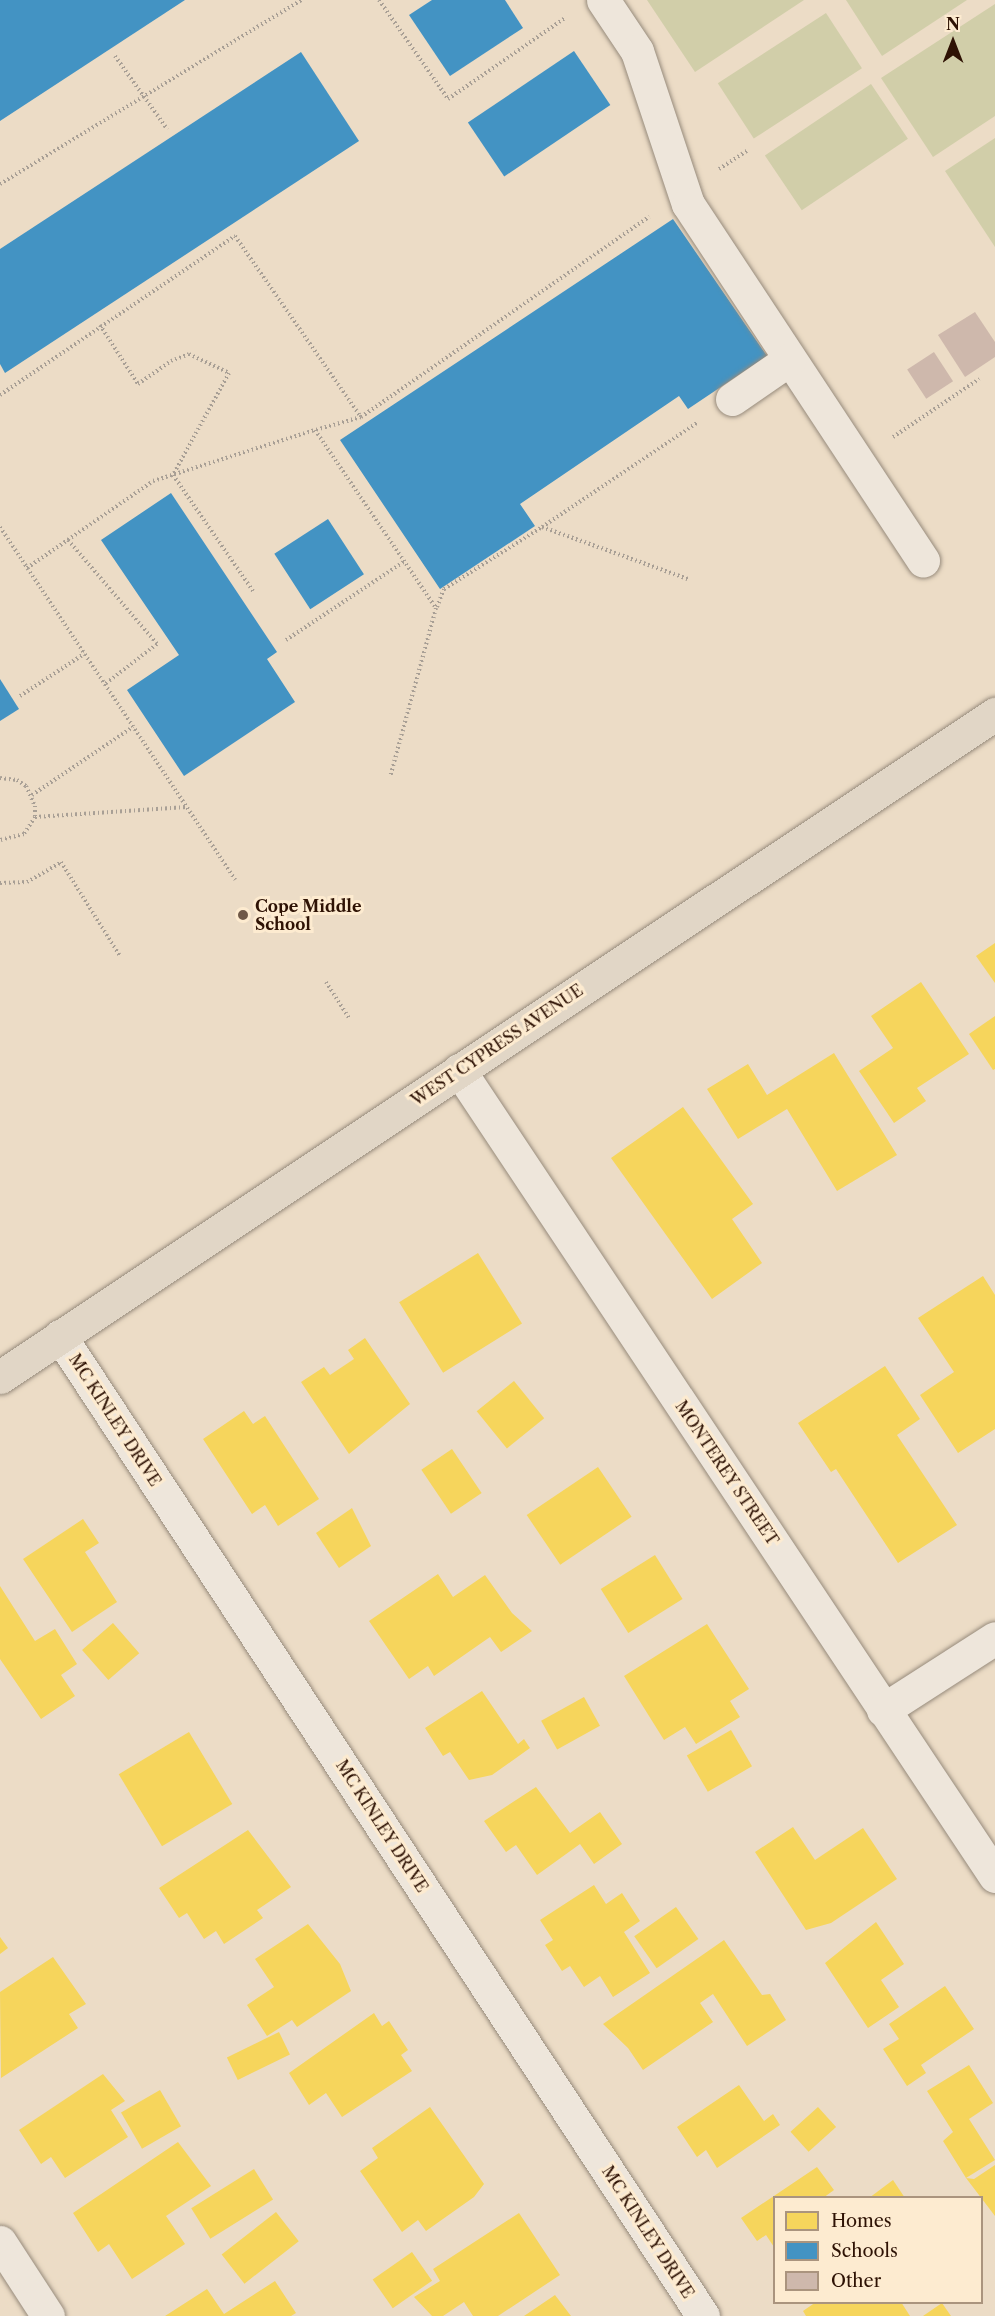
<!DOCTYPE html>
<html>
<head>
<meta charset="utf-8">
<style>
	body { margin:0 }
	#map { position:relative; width:995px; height:2316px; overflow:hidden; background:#ecdcc6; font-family:"Libre Caslon Text",serif }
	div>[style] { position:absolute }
	.green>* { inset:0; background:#d1cea9; transform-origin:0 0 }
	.homes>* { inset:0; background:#f6d55c; transform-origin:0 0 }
	.schools>* { inset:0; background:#4393c3; transform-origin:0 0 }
	.building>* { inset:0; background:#ceb8ac; transform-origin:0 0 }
	.path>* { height:4px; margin-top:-2px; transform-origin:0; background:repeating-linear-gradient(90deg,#a89f95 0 1.5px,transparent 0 4.5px) }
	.roads { filter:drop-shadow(0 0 2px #978b7c) drop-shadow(0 0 2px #978b7c) }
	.minor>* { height:33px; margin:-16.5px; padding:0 16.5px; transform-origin:16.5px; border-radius:16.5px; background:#eee6db }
	.major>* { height:33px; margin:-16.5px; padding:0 16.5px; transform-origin:16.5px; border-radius:16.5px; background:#e1d6c6 }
	.dots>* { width:16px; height:16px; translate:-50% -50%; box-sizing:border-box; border:3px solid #fdebd0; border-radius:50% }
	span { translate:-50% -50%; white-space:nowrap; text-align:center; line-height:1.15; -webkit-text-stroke:6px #fdebd0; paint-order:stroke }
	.poi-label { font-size:16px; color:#2e1204; font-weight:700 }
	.left { translate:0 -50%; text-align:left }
	.street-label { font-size:16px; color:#2e1204 }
	.legend { position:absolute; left:773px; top:2196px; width:210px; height:108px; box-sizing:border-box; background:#fdebd0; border:2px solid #aa947e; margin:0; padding:8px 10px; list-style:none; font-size:18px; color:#2e1204 }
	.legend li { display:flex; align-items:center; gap:12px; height:30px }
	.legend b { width:30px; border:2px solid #aa947e }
	.north { position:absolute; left:923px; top:12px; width:60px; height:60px; -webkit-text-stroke:4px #fdebd0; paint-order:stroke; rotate:0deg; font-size:16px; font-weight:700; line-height:24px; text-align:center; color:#2e1204 }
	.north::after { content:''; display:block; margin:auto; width:21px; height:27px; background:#2e1204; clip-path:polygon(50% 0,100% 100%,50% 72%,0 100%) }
</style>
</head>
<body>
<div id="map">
	<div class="green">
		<i style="clip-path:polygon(647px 0,804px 0,695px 72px)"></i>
		<i style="clip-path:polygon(846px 0,967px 0,882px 56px)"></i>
		<i style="clip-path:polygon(995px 4px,995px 116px,933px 157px,881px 78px)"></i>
		<i style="left:826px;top:13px;width:66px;height:129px;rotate:57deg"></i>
		<i style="left:871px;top:84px;width:66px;height:128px;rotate:56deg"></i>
		<i style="clip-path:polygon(995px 138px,995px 247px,945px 171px)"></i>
	</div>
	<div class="homes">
		<i style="clip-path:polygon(995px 943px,995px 983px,976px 956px)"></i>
		<i style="clip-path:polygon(921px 982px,969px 1054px,917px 1088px,926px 1101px,894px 1123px,859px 1071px,893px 1048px,871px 1016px)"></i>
		<i style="clip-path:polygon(995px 1016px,995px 1069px,993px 1070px,969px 1034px)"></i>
		<i style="clip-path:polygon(834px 1053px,897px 1155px,837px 1191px,787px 1109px,738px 1139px,707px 1089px,748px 1064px,767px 1095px)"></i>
		<i style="clip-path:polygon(683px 1107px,753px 1204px,732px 1219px,762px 1263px,712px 1299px,611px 1158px)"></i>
		<i style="left:478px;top:1253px;width:83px;height:93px;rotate:58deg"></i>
		<i style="clip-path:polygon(983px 1276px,995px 1295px,995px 1429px,958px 1453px,920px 1395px,954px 1372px,918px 1318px)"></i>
		<i style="clip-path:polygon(365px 1338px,410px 1404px,349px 1454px,301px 1382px,324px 1367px,330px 1375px,354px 1359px,348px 1350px)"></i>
		<i style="clip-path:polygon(885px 1366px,920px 1419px,897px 1435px,957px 1525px,898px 1563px,836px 1469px,831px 1472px,798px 1423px)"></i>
		<i style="left:514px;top:1381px;width:48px;height:48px;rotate:51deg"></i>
		<i style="clip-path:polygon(244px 1411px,253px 1424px,265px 1416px,319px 1499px,278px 1526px,265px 1505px,252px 1514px,203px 1439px)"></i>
		<i style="left:452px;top:1449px;width:53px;height:37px;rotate:56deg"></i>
		<i style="left:598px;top:1467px;width:60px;height:86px;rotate:56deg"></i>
		<i style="clip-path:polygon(352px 1508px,371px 1546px,339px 1568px,316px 1533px)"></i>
		<i style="clip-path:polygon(83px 1519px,99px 1543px,85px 1552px,117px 1602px,72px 1632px,23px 1559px)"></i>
		<i style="left:655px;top:1555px;width:52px;height:64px;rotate:58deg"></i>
		<i style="clip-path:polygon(438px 1574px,453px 1597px,485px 1575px,512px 1613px,532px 1631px,501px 1652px,490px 1637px,434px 1676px,428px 1666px,409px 1679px,369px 1621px)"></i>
		<i style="clip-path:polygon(0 1586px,35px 1641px,55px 1629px,77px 1664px,61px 1675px,75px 1696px,41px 1719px,0 1659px)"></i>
		<i style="left:113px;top:1623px;width:40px;height:41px;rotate:49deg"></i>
		<i style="clip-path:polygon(707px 1624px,749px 1689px,730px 1701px,740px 1717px,696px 1744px,685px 1727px,664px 1740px,624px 1676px)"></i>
		<i style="clip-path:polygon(482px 1691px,518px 1744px,524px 1739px,530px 1748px,492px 1775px,469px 1780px,450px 1752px,443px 1756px,425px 1728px)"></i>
		<i style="left:584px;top:1697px;width:33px;height:49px;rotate:61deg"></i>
		<i style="left:731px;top:1730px;width:42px;height:51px;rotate:60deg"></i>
		<i style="left:189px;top:1732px;width:84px;height:82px;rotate:59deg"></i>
		<i style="clip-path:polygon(536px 1787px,570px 1833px,600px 1812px,622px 1844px,594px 1864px,580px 1844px,537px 1875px,516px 1845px,506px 1852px,484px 1821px)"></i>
		<i style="clip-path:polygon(793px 1827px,815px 1860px,863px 1828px,897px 1879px,831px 1923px,806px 1930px,755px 1852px)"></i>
		<i style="clip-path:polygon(248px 1830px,291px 1887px,257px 1910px,263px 1918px,224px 1944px,216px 1931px,204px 1939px,187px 1913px,179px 1918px,159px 1888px)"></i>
		<i style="clip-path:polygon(594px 1885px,606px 1904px,622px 1893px,640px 1921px,624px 1932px,650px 1973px,613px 1997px,600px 1976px,584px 1987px,570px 1966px,562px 1971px,545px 1945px,553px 1940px,540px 1920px)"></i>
		<i style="left:676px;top:1907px;width:39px;height:51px;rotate:55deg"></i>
		<i style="clip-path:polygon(876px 1922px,904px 1964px,881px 1980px,899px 2007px,868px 2028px,825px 1963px)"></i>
		<i style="clip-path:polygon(308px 1924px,340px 1964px,351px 1991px,297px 2027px,292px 2020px,267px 2036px,247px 2005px,274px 1987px,255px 1959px)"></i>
		<i style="clip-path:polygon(0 1937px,8px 1948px,0 1954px)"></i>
		<i style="clip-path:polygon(724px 1940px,762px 1995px,770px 1994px,786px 2020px,747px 2046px,713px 1994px,700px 2003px,713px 2022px,643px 2070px,628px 2048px,603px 2024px)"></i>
		<i style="clip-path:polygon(53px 1957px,86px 2004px,69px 2014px,78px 2028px,1px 2078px,0 1992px)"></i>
		<i style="clip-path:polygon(945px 1986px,974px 2029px,921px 2065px,926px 2073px,907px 2086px,883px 2049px,899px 2039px,889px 2024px)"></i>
		<i style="clip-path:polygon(374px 2013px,382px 2026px,389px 2021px,408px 2050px,401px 2055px,412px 2071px,342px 2117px,326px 2093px,309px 2105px,289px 2073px)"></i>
		<i style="left:279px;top:2032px;width:25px;height:58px;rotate:64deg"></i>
		<i style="clip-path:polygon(969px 2065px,993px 2103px,969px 2119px,995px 2160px,966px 2178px,943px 2141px,953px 2132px,927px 2091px)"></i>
		<i style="clip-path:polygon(103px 2074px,125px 2101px,111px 2110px,128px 2137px,65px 2178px,51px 2157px,41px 2164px,19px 2130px)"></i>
		<i style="clip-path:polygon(739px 2085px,764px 2121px,773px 2114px,780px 2125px,717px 2168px,706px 2150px,697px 2157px,677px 2127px)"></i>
		<i style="left:160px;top:2090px;width:42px;height:45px;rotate:60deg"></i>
		<i style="clip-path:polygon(430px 2107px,484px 2184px,474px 2197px,426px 2231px,418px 2220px,402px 2232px,360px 2171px,378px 2158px,372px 2148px)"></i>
		<i style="left:818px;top:2107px;width:27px;height:37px;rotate:48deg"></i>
		<i style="clip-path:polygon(178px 2142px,211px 2186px,166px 2216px,185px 2244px,132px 2279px,109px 2244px,98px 2252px,73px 2213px)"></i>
		<i style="clip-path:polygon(995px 2165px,995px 2216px,966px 2178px,974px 2179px)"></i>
		<i style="clip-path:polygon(817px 2167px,834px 2190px,823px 2198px,774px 2198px,774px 2247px,766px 2235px,757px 2241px,741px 2218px)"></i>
		<i style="left:254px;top:2169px;width:36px;height:74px;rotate:58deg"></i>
		<i style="clip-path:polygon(893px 2180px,905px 2198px,869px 2198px)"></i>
		<i style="left:276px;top:2212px;width:37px;height:69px;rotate:52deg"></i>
		<i style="clip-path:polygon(519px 2213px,560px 2275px,498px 2316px,473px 2316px,464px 2302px,443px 2316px,432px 2316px,414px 2297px,440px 2281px,433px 2269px)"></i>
		<i style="left:412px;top:2252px;width:35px;height:48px;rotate:55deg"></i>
		<i style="clip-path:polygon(275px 2281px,296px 2313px,291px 2316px,165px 2316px,207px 2289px,224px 2314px)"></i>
		<i style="clip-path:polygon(555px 2295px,571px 2316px,524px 2316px)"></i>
		<i style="clip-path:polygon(816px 2302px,901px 2302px,910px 2316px,806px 2316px,803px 2311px)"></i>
		<i style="clip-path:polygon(942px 2303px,951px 2316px,923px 2316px)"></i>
	</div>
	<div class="schools">
		<i style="clip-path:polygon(0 0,185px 0,0 121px)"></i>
		<i style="clip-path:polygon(432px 0,505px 0,523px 28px,450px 76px,409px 15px)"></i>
		<i style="left:574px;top:51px;width:65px;height:128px;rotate:56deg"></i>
		<i style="clip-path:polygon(301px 52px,359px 141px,5px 373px,0 364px,0 249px)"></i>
		<i style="clip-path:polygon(673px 219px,767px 356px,688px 409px,679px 396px,520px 504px,535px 526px,440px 589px,340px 440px)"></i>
		<i style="clip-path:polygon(171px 493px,277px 652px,267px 659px,295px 702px,184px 776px,127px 690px,179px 655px,101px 540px)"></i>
		<i style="left:328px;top:519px;width:66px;height:64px;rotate:57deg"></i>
		<i style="clip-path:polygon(0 679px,19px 709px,0 721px)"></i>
	</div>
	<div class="building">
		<i style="clip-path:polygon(975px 312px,995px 342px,995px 357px,965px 377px,938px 335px)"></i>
		<i style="left:934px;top:352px;width:35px;height:32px;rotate:57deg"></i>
	</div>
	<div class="path">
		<i style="left:379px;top:0;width:121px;rotate:55.1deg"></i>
		<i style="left:448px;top:99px;width:142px;rotate:-34.7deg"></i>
		<i style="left:115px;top:56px;width:90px;rotate:54.5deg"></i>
		<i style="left:719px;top:169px;width:35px;rotate:-33deg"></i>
		<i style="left:0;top:184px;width:354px;rotate:-31.4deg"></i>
		<i style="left:100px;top:325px;width:70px;rotate:57.2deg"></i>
		<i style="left:138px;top:384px;width:40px;rotate:-34.9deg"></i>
		<i style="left:171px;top:361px;width:19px;rotate:-21deg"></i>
		<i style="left:189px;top:354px;width:44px;rotate:25.4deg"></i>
		<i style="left:229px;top:373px;width:116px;rotate:118.8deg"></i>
		<i style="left:173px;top:475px;width:141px;rotate:55.4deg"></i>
		<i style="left:0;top:395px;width:284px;rotate:-34.1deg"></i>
		<i style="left:235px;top:236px;width:221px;rotate:55.2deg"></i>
		<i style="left:361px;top:417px;width:48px;rotate:164.2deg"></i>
		<i style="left:361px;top:417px;width:351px;rotate:-34.8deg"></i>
		<i style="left:893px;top:437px;width:104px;rotate:-34deg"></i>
		<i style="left:0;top:527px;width:424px;rotate:56.3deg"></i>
		<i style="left:542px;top:527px;width:188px;rotate:-33.9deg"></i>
		<i style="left:68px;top:540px;width:137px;rotate:49.4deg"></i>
		<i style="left:157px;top:644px;width:66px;rotate:142.4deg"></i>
		<i style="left:27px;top:568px;width:153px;rotate:-34.6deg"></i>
		<i style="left:153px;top:481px;width:170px;rotate:-17.5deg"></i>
		<i style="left:315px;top:430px;width:215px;rotate:55.8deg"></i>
		<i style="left:436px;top:608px;width:175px;rotate:105.2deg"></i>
		<i style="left:437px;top:607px;width:19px;rotate:-69deg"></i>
		<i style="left:444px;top:589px;width:116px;rotate:-32.3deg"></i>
		<i style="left:542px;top:527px;width:155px;rotate:19.6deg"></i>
		<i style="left:286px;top:640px;width:143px;rotate:-33.6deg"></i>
		<i style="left:20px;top:696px;width:77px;rotate:-33.3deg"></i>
		<i style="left:0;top:778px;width:17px;rotate:7deg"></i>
		<i style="left:17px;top:780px;width:11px;rotate:34deg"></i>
		<i style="left:26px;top:786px;width:22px;rotate:66deg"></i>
		<i style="left:35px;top:806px;width:11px;rotate:90deg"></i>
		<i style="left:35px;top:817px;width:20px;rotate:123deg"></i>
		<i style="left:24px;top:834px;width:25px;rotate:166deg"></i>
		<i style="left:32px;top:795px;width:122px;rotate:-34deg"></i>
		<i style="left:35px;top:817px;width:152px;rotate:-3.8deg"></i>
		<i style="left:0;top:883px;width:27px;rotate:-2deg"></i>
		<i style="left:27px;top:882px;width:39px;rotate:-30deg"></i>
		<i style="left:61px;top:862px;width:111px;rotate:57.9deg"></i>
		<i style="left:326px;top:982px;width:43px;rotate:57.4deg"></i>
	</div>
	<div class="roads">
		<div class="minor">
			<i style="left:603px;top:0;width:61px;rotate:56.3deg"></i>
			<i style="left:637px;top:51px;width:161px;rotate:71.6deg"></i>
			<i style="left:688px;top:204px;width:427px;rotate:56.6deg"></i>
			<i style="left:732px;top:399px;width:70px;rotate:-34.6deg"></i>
			<i style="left:459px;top:1070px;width:968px;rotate:56.38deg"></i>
			<i style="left:60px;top:1336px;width:1172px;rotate:56.73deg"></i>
			<i style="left:883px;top:1710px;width:133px;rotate:-32.7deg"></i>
			<i style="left:0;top:2242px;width:88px;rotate:57deg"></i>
		</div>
		<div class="major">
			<i style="left:0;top:1377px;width:1196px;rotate:-33.68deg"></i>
		</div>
	</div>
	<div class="dots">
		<i style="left:243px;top:915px;background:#705948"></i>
	</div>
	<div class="poi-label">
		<span class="left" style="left:255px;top:915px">Cope Middle<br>School</span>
	</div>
	<div class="street-label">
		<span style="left:497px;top:1045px;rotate:-34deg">WEST CYPRESS AVENUE</span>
		<span style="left:115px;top:1420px;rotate:57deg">MC KINLEY DRIVE</span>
		<span style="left:727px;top:1473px;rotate:56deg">MONTEREY STREET</span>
		<span style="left:382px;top:1826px;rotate:57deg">MC KINLEY DRIVE</span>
		<span style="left:648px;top:2232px;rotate:57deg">MC KINLEY DRIVE</span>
	</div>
	<ul class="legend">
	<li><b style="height:16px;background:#f6d55c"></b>Homes</li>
	<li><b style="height:16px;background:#4393c3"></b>Schools</li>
	<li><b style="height:16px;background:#ceb8ac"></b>Other</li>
	</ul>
	<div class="north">N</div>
</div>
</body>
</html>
